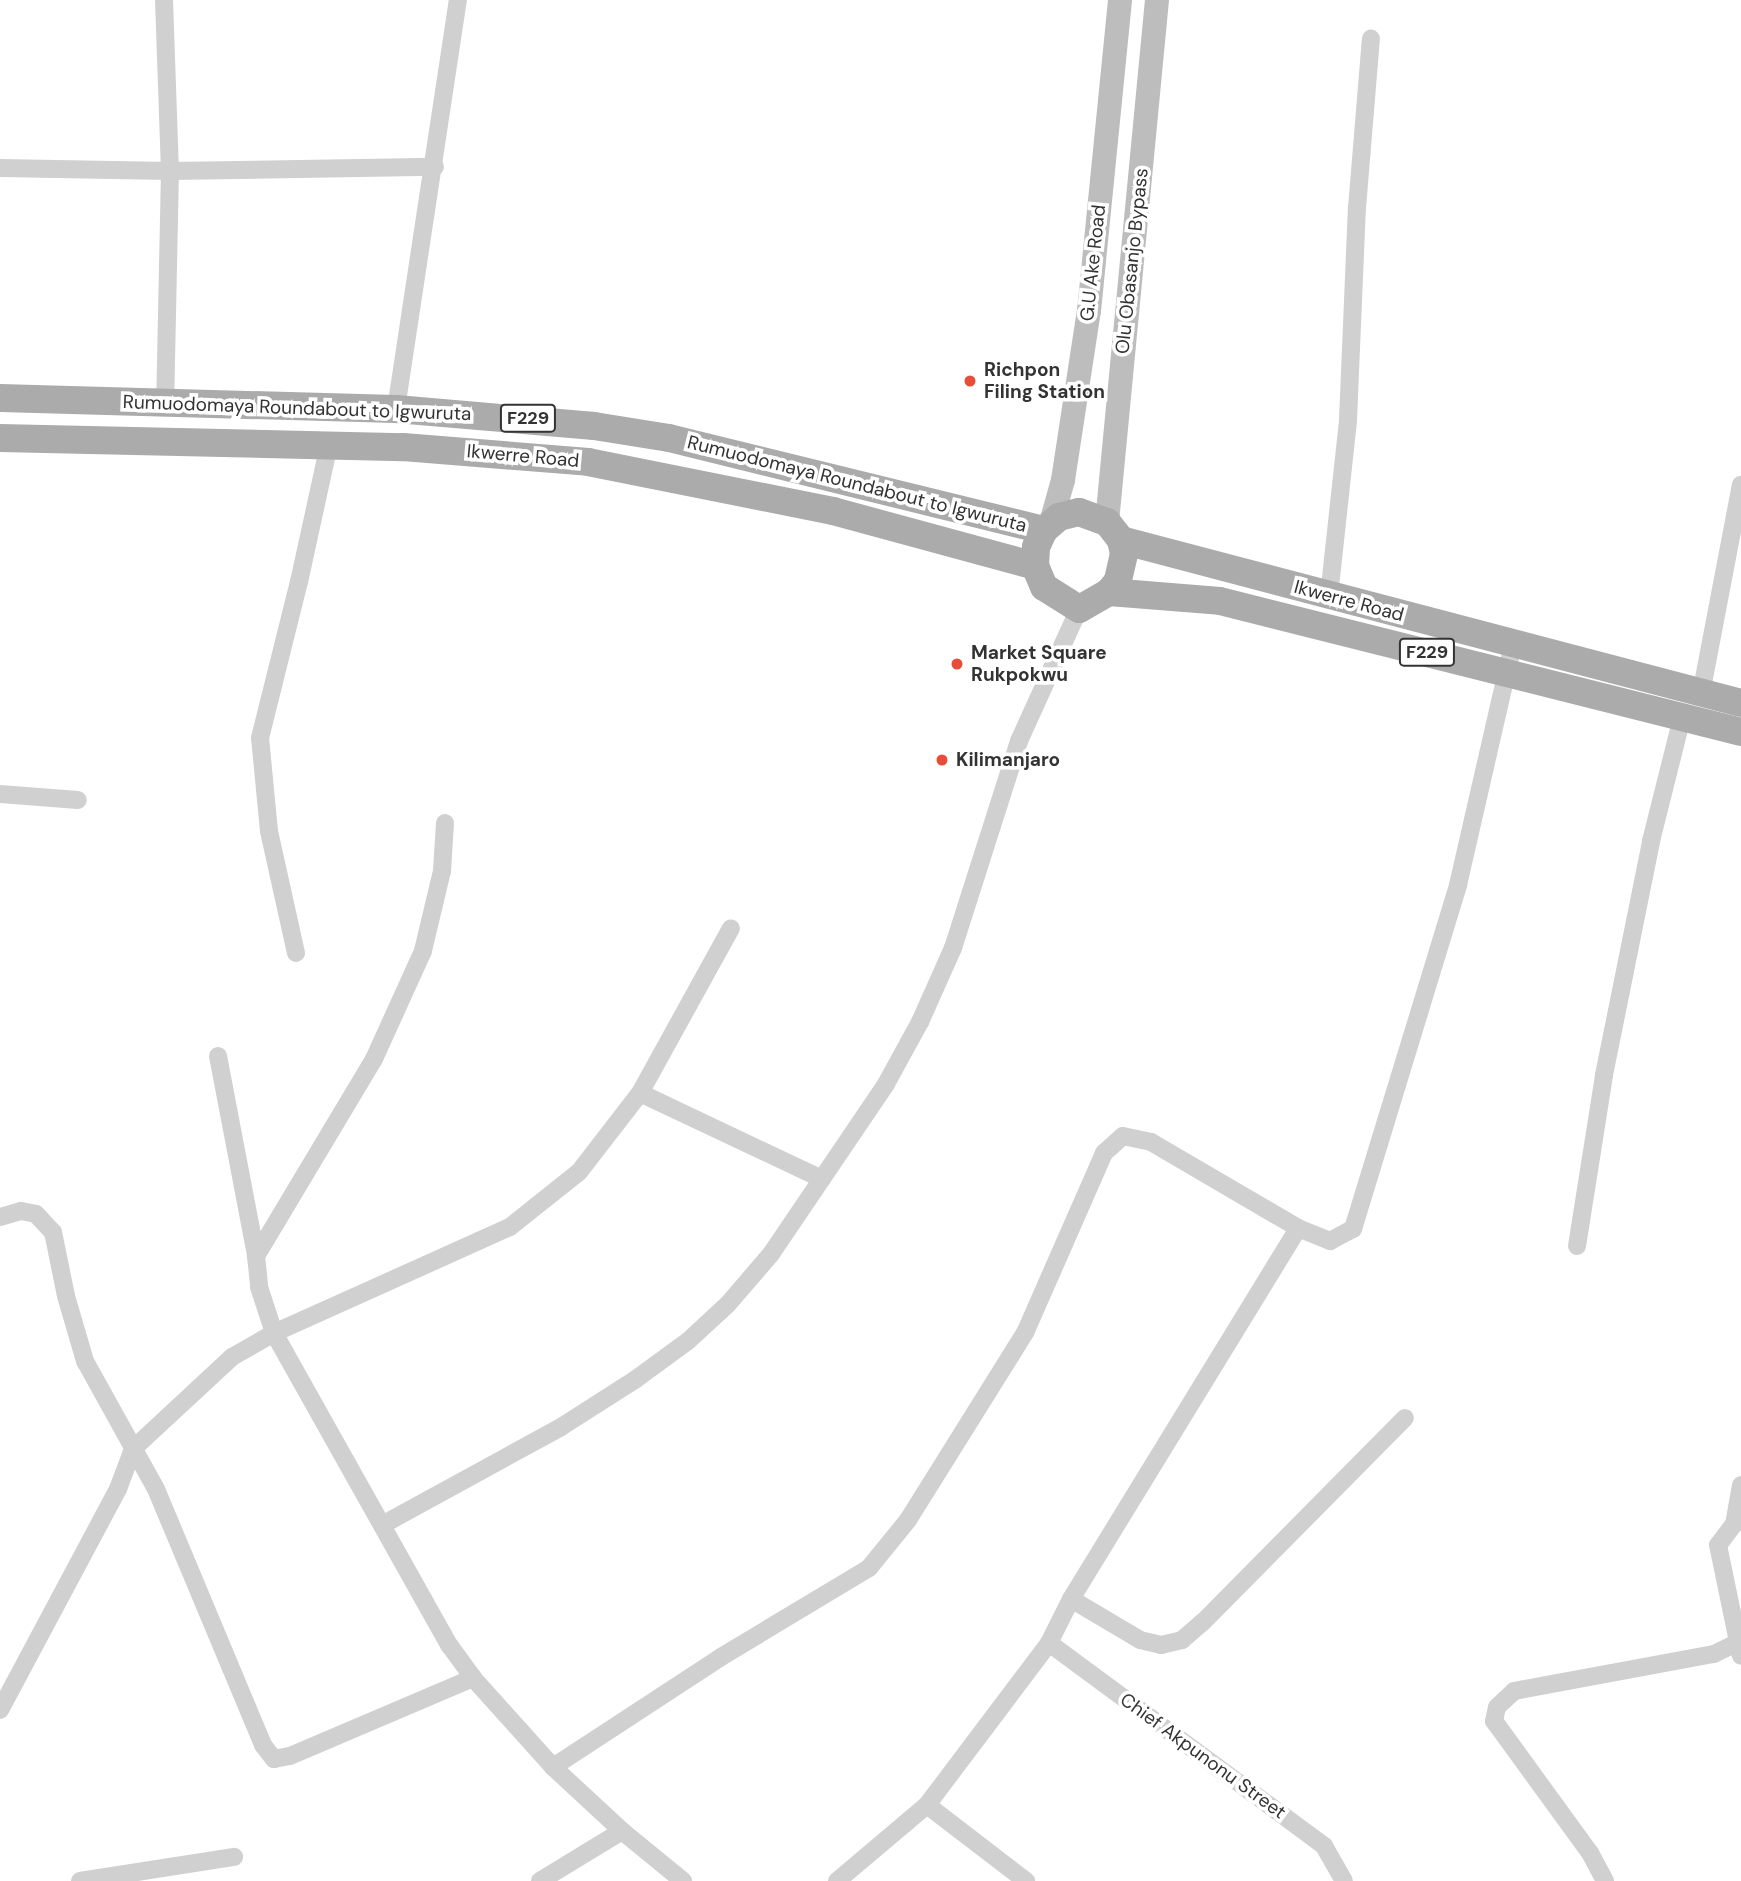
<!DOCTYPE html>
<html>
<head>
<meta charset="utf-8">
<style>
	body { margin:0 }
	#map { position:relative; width:1741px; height:1881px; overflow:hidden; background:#fff; font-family:"DM Sans",sans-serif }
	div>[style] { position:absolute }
	.street>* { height:18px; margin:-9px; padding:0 9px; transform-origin:9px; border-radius:9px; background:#d0d0d0 }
	.secondary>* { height:24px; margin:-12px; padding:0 12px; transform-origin:12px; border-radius:12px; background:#bdbdbd }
	.primary>* { height:28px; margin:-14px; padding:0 14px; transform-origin:14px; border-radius:14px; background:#ababab }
	.dots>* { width:19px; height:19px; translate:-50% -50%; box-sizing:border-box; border:4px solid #fff; border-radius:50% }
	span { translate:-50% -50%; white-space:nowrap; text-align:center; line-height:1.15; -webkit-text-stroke:7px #fff; paint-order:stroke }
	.shield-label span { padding:2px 5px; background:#fff; border:2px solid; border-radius:5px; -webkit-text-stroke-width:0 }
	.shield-label { font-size:18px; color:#333; font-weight:700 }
	.street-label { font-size:19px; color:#333 }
	.poi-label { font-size:19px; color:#333; font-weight:700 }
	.left { translate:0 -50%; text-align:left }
</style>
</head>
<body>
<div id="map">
	<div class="street">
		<i style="left:164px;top:0;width:171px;rotate:88deg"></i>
		<i style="left:170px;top:171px;width:233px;rotate:91.2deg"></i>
		<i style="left:0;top:168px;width:170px;rotate:1deg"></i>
		<i style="left:170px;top:171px;width:265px;rotate:-0.9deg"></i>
		<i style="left:396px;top:409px;width:414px;rotate:-81.4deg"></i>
		<i style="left:1329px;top:596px;width:177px;rotate:-83.8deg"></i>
		<i style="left:1348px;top:420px;width:212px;rotate:-87.6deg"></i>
		<i style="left:1357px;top:208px;width:170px;rotate:-85.3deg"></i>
		<i style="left:1701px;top:694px;width:213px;rotate:-79.2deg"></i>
		<i style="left:0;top:794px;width:78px;rotate:4.4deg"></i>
		<i style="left:445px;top:823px;width:48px;rotate:93.6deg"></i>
		<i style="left:442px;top:871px;width:82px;rotate:103.4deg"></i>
		<i style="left:423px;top:951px;width:119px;rotate:114.4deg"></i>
		<i style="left:374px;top:1059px;width:230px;rotate:120.9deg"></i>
		<i style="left:256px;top:1256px;width:31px;rotate:84deg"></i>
		<i style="left:259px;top:1287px;width:48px;rotate:71.9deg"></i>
		<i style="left:274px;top:1333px;width:359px;rotate:60.7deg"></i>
		<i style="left:450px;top:1646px;width:39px;rotate:54deg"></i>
		<i style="left:473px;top:1678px;width:120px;rotate:48deg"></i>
		<i style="left:553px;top:1767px;width:94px;rotate:42.8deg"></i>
		<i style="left:622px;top:1831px;width:79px;rotate:39.3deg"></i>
		<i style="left:296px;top:953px;width:125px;rotate:-102.5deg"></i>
		<i style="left:269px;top:831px;width:93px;rotate:-95.5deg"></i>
		<i style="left:260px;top:738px;width:161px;rotate:-76deg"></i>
		<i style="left:299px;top:582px;width:141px;rotate:-77.7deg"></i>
		<i style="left:218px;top:1056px;width:204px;rotate:79.2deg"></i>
		<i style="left:640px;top:1093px;width:201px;rotate:25.3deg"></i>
		<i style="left:0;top:1217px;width:22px;rotate:-16deg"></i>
		<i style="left:21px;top:1211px;width:15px;rotate:11deg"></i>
		<i style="left:36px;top:1214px;width:25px;rotate:47deg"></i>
		<i style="left:53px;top:1232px;width:65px;rotate:78.5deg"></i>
		<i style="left:66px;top:1296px;width:68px;rotate:73.7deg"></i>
		<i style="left:85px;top:1361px;width:146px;rotate:61deg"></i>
		<i style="left:156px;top:1489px;width:277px;rotate:67.3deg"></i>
		<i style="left:263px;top:1745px;width:18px;rotate:52deg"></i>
		<i style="left:274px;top:1759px;width:16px;rotate:-11deg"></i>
		<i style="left:290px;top:1756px;width:199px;rotate:-23.1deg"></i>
		<i style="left:1577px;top:1246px;width:173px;rotate:-81deg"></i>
		<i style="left:1604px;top:1075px;width:239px;rotate:-78.6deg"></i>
		<i style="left:1651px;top:841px;width:127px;rotate:-75.9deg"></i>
		<i style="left:1741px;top:1485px;width:40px;rotate:100deg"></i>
		<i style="left:1734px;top:1524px;width:26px;rotate:127deg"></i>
		<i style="left:1718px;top:1545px;width:113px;rotate:78.3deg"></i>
		<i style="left:384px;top:1524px;width:202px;rotate:-28.7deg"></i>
		<i style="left:561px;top:1427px;width:89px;rotate:-32.6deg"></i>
		<i style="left:636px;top:1379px;width:64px;rotate:-36.2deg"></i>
		<i style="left:688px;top:1341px;width:54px;rotate:-42.8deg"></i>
		<i style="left:728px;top:1304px;width:66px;rotate:-49.3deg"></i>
		<i style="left:771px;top:1254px;width:205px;rotate:-55.9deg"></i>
		<i style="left:886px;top:1084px;width:71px;rotate:-61.3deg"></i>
		<i style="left:920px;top:1022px;width:81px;rotate:-66deg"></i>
		<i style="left:953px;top:948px;width:217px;rotate:-72.3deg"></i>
		<i style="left:1019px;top:741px;width:145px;rotate:-65.6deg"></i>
		<i style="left:1071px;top:1599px;width:80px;rotate:30.7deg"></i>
		<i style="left:1140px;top:1640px;width:22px;rotate:13deg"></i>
		<i style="left:1161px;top:1645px;width:22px;rotate:-13deg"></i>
		<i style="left:1182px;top:1640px;width:28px;rotate:-41deg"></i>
		<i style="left:1203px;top:1622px;width:287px;rotate:-45.3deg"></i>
		<i style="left:1049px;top:1643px;width:342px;rotate:36.4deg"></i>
		<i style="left:1324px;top:1846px;width:40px;rotate:60.3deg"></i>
		<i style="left:0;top:1710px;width:251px;rotate:-61.9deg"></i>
		<i style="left:118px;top:1489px;width:43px;rotate:-69.4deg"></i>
		<i style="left:133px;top:1449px;width:135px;rotate:-42.9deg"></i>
		<i style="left:232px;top:1357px;width:48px;rotate:-29.7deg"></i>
		<i style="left:274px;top:1333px;width:259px;rotate:-24.2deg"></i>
		<i style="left:510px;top:1227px;width:88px;rotate:-38.6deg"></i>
		<i style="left:579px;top:1172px;width:100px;rotate:-52.3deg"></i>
		<i style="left:640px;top:1093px;width:188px;rotate:-61.1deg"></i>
		<i style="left:553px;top:1767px;width:201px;rotate:-33.2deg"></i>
		<i style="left:721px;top:1657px;width:173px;rotate:-31deg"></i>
		<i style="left:869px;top:1568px;width:62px;rotate:-50.9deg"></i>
		<i style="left:908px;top:1520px;width:221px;rotate:-58deg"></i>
		<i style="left:1025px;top:1333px;width:197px;rotate:-66.3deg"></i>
		<i style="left:1104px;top:1153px;width:25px;rotate:-42deg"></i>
		<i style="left:1123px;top:1136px;width:29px;rotate:12deg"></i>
		<i style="left:1151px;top:1142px;width:170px;rotate:30.3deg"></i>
		<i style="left:1298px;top:1228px;width:35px;rotate:22deg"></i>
		<i style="left:1330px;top:1241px;width:26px;rotate:-28deg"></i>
		<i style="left:1353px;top:1229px;width:360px;rotate:-73deg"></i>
		<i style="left:1458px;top:885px;width:247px;rotate:-77.1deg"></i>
		<i style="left:927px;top:1805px;width:125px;rotate:37.5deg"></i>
		<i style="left:80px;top:1881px;width:156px;rotate:-8.9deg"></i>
		<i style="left:540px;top:1881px;width:96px;rotate:-31.4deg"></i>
		<i style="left:837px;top:1881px;width:118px;rotate:-40.2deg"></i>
		<i style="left:927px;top:1805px;width:203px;rotate:-53deg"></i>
		<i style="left:1049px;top:1643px;width:49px;rotate:-63.4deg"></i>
		<i style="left:1071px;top:1599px;width:435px;rotate:-58.5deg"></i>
		<i style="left:1605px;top:1881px;width:32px;rotate:-118deg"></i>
		<i style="left:1590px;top:1853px;width:163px;rotate:-126deg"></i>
		<i style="left:1494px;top:1721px;width:14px;rotate:-78deg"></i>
		<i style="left:1497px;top:1707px;width:23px;rotate:-43deg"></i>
		<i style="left:1514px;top:1691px;width:203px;rotate:-10.5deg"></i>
		<i style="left:1714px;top:1654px;width:30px;rotate:-26deg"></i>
	</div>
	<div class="secondary">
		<i style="left:1107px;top:522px;width:524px;rotate:-84.53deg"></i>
		<i style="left:1051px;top:523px;width:45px;rotate:-74.4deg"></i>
		<i style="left:1063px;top:480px;width:171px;rotate:-81.3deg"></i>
		<i style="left:1089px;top:311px;width:313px;rotate:-84.3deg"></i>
	</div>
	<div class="primary">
		<i style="left:0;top:398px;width:396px;rotate:1.6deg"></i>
		<i style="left:396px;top:409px;width:199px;rotate:4.9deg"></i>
		<i style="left:594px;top:426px;width:76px;rotate:9.1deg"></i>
		<i style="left:669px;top:438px;width:386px;rotate:13.8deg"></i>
		<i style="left:0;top:438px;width:403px;rotate:1.3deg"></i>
		<i style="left:403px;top:447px;width:186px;rotate:4.6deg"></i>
		<i style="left:588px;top:462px;width:250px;rotate:11.3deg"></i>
		<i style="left:833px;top:511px;width:209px;rotate:15.2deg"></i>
		<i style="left:1079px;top:512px;width:30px;rotate:20deg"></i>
		<i style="left:1107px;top:522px;width:23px;rotate:52deg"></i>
		<i style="left:1121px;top:540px;width:14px;rotate:78deg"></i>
		<i style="left:1124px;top:554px;width:28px;rotate:103deg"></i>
		<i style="left:1118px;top:581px;width:14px;rotate:129deg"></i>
		<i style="left:1109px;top:592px;width:34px;rotate:150deg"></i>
		<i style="left:1079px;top:609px;width:41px;rotate:-147.8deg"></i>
		<i style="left:1044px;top:587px;width:23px;rotate:-113deg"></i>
		<i style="left:1035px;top:566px;width:19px;rotate:-87deg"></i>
		<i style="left:1036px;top:547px;width:19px;rotate:-65deg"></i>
		<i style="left:1044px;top:530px;width:20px;rotate:-41deg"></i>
		<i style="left:1059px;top:517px;width:21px;rotate:-14deg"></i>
		<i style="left:1121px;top:540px;width:641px;rotate:14.73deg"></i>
		<i style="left:1109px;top:592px;width:111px;rotate:4.6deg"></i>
		<i style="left:1220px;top:601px;width:537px;rotate:14.11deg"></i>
	</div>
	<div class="dots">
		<i style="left:970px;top:381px;background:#e74d38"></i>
		<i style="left:957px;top:664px;background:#e74d38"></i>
		<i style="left:942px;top:760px;background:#e74d38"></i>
	</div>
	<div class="shield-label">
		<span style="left:528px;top:418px">F229</span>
		<span style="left:1427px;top:652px">F229</span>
	</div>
	<div class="street-label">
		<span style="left:1132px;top:261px;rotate:-84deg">Olu Obasanjo Bypass</span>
		<span style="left:1093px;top:263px;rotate:-84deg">G.U Ake Road</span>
		<span style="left:297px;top:408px;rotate:2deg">Rumuodomaya Roundabout to Igwuruta</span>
		<span style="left:523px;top:456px;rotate:5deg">Ikwerre Road</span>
		<span style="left:857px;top:484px;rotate:14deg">Rumuodomaya Roundabout to Igwuruta</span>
		<span style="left:1349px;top:601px;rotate:15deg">Ikwerre Road</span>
		<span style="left:1203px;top:1756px;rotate:36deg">Chief Akpunonu Street</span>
	</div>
	<div class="poi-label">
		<span class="left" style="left:984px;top:381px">Richpon<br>Filing Station</span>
		<span class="left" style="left:971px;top:664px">Market Square<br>Rukpokwu</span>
		<span class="left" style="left:956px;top:760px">Kilimanjaro</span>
	</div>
</div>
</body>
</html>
